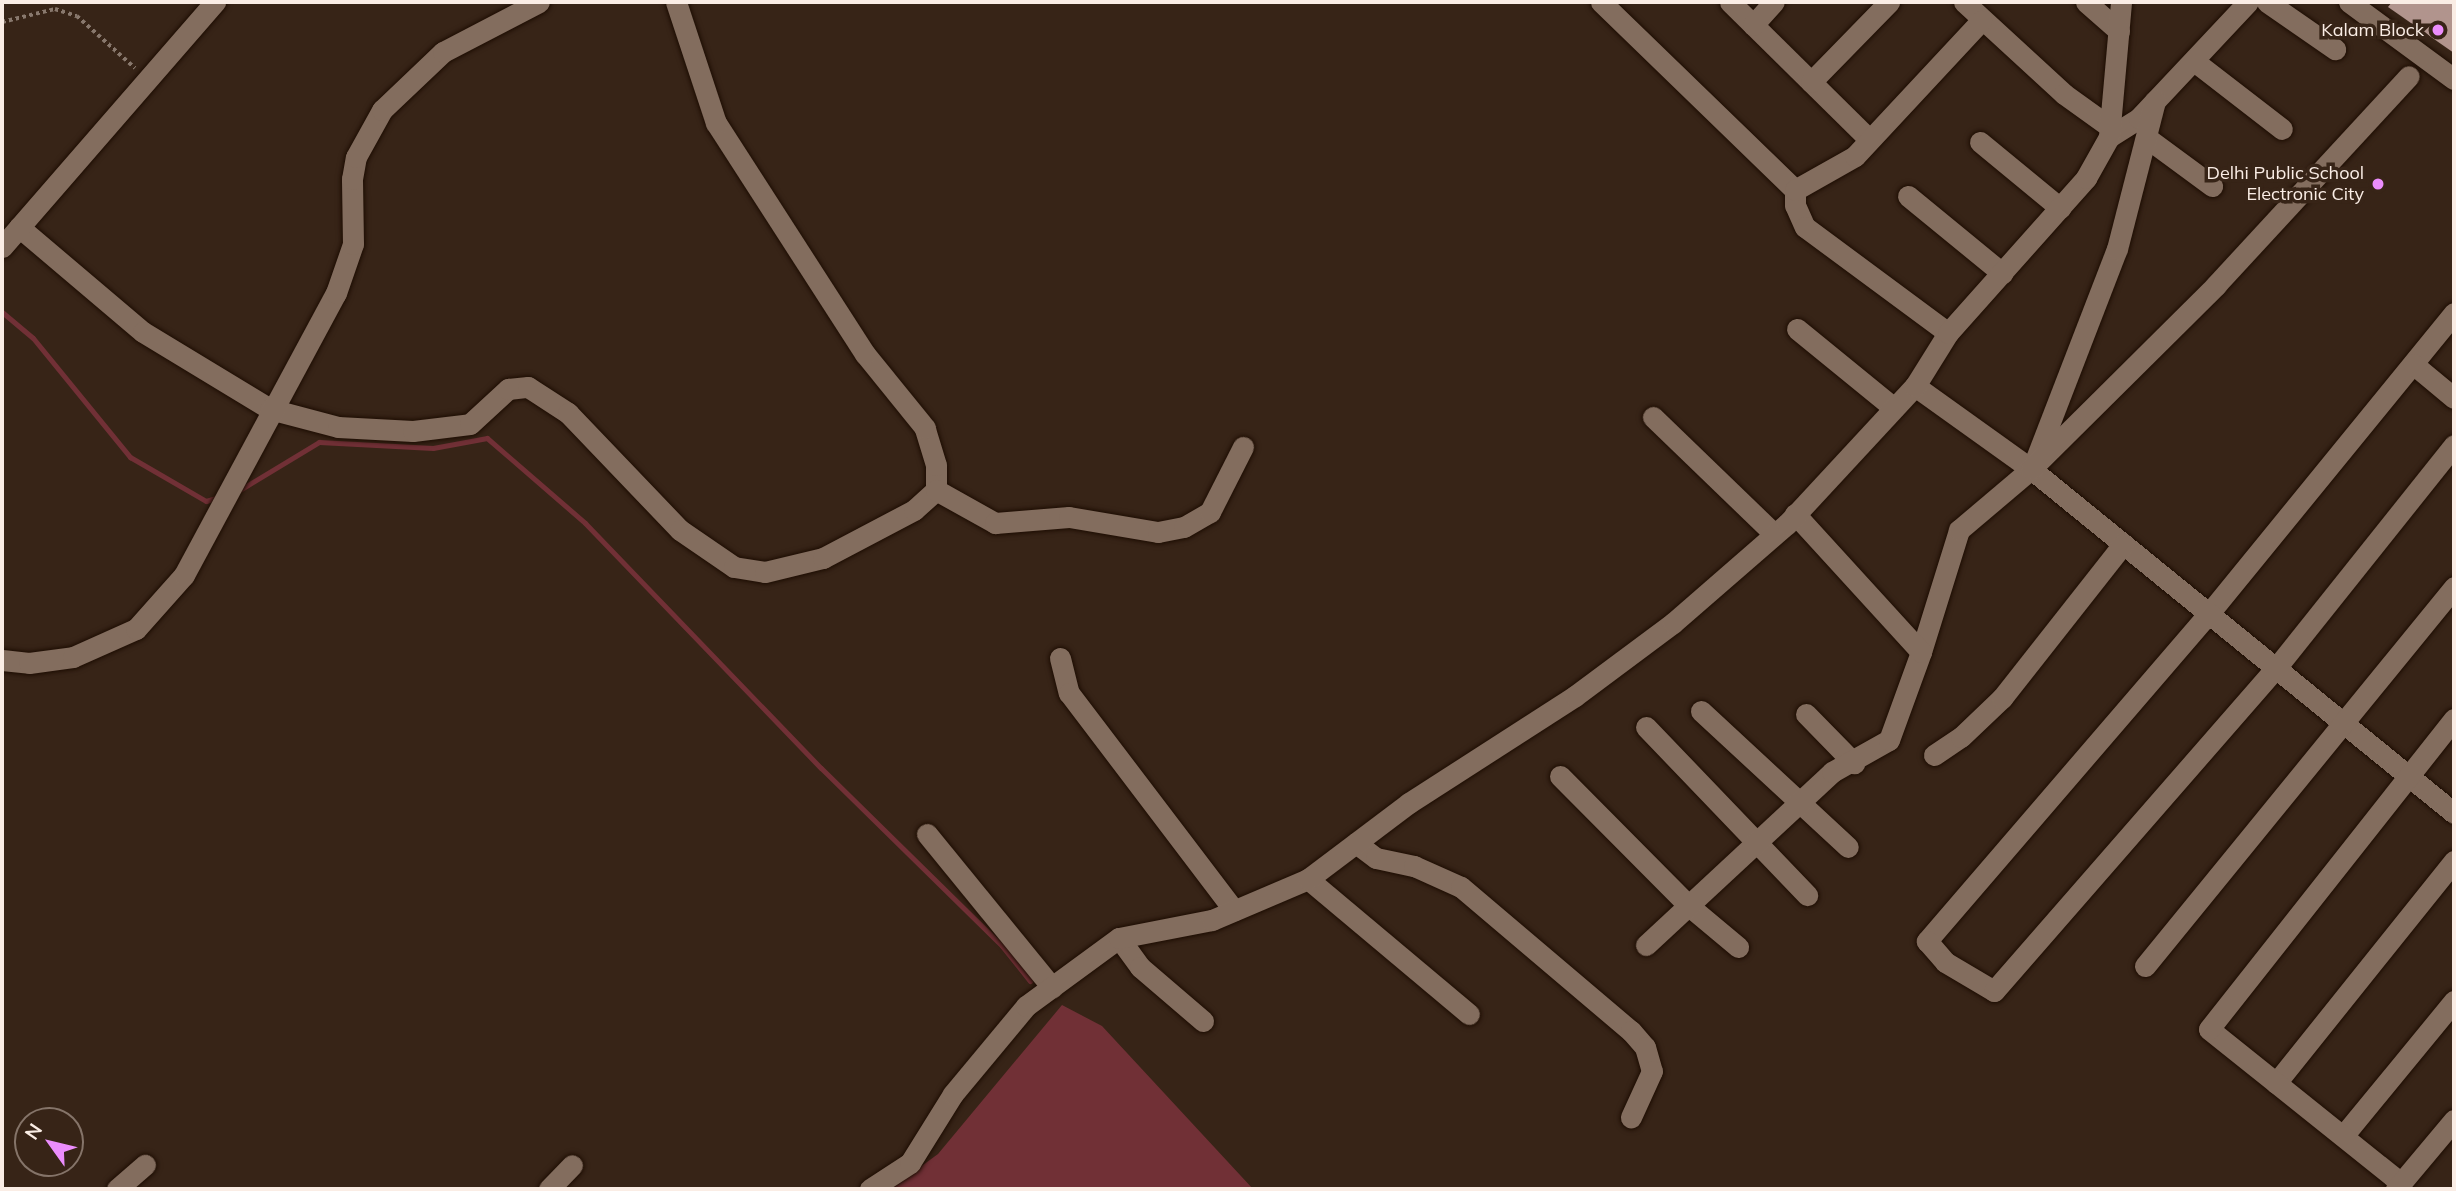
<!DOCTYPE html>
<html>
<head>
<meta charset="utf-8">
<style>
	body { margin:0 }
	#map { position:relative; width:2456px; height:1191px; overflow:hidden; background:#372417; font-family:Mulish,sans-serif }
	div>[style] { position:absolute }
	.water>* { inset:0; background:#713036 }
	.stream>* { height:5px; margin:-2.5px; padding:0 2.5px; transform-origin:2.5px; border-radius:2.5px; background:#713036 }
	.building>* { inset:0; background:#b1948d }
	.path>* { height:3.5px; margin-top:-1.75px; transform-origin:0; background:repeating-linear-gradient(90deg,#88786d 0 3.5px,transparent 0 7px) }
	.roads { filter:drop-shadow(0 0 2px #1d0d03) drop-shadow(0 0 2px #1d0d03) }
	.minor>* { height:21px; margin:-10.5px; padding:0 10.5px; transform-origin:10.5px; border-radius:10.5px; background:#836d5e }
	.dots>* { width:19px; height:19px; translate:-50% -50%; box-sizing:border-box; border:4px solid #372417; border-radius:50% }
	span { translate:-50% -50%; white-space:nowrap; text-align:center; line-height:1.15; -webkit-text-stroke:7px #372417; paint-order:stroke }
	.poi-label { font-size:18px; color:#faede5 }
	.right { translate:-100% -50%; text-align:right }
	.frame { position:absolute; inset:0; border:4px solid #faede5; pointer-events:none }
	.north { position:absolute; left:14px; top:1107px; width:70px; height:70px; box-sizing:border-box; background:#372417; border:2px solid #857469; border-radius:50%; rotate:304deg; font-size:19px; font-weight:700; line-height:28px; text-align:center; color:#faede5 }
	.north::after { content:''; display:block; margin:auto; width:24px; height:32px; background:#eb8dfc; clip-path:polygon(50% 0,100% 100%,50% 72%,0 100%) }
</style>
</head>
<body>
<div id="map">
	<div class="water">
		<i style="clip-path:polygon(1062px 1005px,1102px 1026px,1253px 1189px,890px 1189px,938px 1154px)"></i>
	</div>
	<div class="stream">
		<i style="left:2px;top:312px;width:40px;rotate:40deg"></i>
		<i style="left:33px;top:338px;width:154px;rotate:50.8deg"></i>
		<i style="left:130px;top:457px;width:88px;rotate:30.1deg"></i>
		<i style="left:206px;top:501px;width:14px;rotate:-17deg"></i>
		<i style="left:238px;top:491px;width:95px;rotate:-31.2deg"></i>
		<i style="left:319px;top:442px;width:114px;rotate:3deg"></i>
		<i style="left:433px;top:448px;width:55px;rotate:-10.5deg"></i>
		<i style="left:487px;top:438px;width:130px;rotate:40.9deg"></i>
		<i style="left:585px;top:523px;width:340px;rotate:46.1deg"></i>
		<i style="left:821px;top:768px;width:254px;rotate:44.5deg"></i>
		<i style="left:1002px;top:946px;width:45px;rotate:51.3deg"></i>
	</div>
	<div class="building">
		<i style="clip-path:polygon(2392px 2px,2454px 2px,2454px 53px,2388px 7px)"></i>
	</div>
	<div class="path">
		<i style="left:2px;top:22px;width:55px;rotate:-13.8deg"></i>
		<i style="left:55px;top:9px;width:23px;rotate:18deg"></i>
		<i style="left:77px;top:16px;width:78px;rotate:41.9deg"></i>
	</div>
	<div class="roads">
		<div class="minor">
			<i style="left:1601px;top:2px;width:270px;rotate:44.1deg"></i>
			<i style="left:1795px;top:190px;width:15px;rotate:90deg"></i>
			<i style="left:1795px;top:205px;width:24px;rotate:66deg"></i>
			<i style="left:1805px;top:227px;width:178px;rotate:36.5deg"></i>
			<i style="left:1730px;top:2px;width:195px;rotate:44.6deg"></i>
			<i style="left:1964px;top:2px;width:136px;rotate:42.6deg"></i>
			<i style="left:2064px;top:94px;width:57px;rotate:35.7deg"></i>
			<i style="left:2086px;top:2px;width:44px;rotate:41.3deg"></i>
			<i style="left:2267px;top:2px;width:83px;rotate:34.7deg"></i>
			<i style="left:2349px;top:2px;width:130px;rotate:36.3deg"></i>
			<i style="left:1753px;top:25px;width:31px;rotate:-48deg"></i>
			<i style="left:2194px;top:61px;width:111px;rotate:37.7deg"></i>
			<i style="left:1811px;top:82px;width:112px;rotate:-45.7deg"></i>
			<i style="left:2109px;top:137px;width:36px;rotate:-32deg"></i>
			<i style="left:2139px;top:118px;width:159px;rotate:-46.8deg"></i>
			<i style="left:2147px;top:138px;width:81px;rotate:36.4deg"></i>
			<i style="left:1980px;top:142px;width:104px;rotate:39.5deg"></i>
			<i style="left:1795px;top:190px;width:69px;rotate:-29.5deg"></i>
			<i style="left:1855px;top:156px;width:185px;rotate:-47deg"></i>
			<i style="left:1908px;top:196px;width:122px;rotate:39.3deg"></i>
			<i style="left:19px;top:227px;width:162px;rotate:40.3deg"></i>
			<i style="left:143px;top:332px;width:149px;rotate:31.2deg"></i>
			<i style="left:270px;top:409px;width:70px;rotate:14.8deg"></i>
			<i style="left:338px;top:427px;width:75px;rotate:3.1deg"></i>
			<i style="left:413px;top:431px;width:57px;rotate:-7deg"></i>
			<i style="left:470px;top:424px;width:52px;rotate:-42.6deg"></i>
			<i style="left:508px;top:389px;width:20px;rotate:-6deg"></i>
			<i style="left:528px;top:387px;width:48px;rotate:33deg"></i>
			<i style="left:568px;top:413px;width:162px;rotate:46.3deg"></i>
			<i style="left:680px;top:530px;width:65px;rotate:34.4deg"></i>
			<i style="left:734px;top:567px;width:31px;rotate:9deg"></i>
			<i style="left:765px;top:572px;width:60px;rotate:-13.6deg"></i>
			<i style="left:823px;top:558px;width:103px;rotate:-27.8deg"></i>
			<i style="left:914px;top:510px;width:30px;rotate:-42deg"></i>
			<i style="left:936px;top:490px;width:25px;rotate:-90deg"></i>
			<i style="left:936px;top:465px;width:39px;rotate:-107deg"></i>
			<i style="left:925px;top:428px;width:95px;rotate:-129deg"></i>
			<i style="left:865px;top:354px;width:275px;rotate:-122.8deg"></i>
			<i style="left:716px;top:123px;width:127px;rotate:-108.3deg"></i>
			<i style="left:2px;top:247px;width:325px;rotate:-49deg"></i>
			<i style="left:2454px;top:313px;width:387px;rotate:129.2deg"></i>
			<i style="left:2209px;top:613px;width:433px;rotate:130.7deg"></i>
			<i style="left:1927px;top:941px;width:28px;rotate:49deg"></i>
			<i style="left:1945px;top:962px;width:57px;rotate:30.6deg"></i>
			<i style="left:1994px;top:991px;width:429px;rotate:-48.9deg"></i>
			<i style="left:2276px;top:668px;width:285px;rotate:-51.4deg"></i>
			<i style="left:1797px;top:329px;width:125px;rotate:39.2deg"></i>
			<i style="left:2413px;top:364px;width:53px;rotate:39.7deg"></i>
			<i style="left:1915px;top:386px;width:143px;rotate:35.6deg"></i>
			<i style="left:2031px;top:469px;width:545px;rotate:39.12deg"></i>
			<i style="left:1653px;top:417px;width:168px;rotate:44deg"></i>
			<i style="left:2035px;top:461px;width:227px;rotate:-68.9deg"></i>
			<i style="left:2117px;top:249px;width:153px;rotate:-75.6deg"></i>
			<i style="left:936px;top:490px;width:68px;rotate:29.2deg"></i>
			<i style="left:995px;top:523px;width:74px;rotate:-4.6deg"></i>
			<i style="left:1069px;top:517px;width:90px;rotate:9.6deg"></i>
			<i style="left:1158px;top:532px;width:26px;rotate:-11deg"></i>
			<i style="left:1184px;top:527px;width:30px;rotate:-30deg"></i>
			<i style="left:1210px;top:512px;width:73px;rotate:-63.1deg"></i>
			<i style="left:1921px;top:652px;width:128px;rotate:-72.7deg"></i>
			<i style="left:1959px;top:530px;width:94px;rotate:-40.3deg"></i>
			<i style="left:2031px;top:469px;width:261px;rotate:-44.8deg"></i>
			<i style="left:2216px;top:285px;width:284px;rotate:-47.3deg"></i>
			<i style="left:1060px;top:658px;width:36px;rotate:76deg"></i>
			<i style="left:1069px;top:693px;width:273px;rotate:52.8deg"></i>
			<i style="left:2px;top:660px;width:27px;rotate:6deg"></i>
			<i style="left:29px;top:663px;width:44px;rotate:-7.8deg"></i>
			<i style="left:73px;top:657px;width:69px;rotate:-24deg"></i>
			<i style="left:136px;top:629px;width:72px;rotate:-48.4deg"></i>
			<i style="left:184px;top:575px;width:320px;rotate:-61.7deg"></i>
			<i style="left:336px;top:293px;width:52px;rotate:-70.9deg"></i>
			<i style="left:353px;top:244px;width:65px;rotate:-90.9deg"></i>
			<i style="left:352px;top:179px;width:22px;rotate:-80deg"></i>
			<i style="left:356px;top:157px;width:54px;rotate:-61deg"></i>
			<i style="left:382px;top:110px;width:84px;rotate:-43.6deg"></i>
			<i style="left:443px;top:52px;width:108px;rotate:-27.5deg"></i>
			<i style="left:1701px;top:711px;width:200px;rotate:42.8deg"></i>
			<i style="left:1806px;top:714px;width:69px;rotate:45.6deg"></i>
			<i style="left:1646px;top:727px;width:233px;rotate:46.2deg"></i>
			<i style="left:1934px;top:755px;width:32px;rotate:-34deg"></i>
			<i style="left:1961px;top:737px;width:57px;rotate:-43.6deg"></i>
			<i style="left:2002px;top:698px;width:196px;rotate:-51.8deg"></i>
			<i style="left:1560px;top:776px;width:183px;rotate:45.2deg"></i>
			<i style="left:1689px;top:906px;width:64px;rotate:39.9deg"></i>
			<i style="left:927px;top:834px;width:198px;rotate:50.8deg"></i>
			<i style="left:1356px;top:843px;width:25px;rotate:37deg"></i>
			<i style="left:1376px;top:858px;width:39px;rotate:12deg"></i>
			<i style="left:1414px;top:866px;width:51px;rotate:24.1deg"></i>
			<i style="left:1461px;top:887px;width:223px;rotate:40.3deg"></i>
			<i style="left:1631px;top:1031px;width:21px;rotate:49deg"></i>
			<i style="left:1645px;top:1047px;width:25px;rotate:74deg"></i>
			<i style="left:1652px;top:1071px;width:51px;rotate:114.5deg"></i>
			<i style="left:1308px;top:879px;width:210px;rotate:40deg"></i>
			<i style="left:1119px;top:938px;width:36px;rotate:54deg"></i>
			<i style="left:1140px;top:967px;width:83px;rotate:40.6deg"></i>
			<i style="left:1646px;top:945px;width:254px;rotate:-42.9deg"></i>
			<i style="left:1832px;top:772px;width:65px;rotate:-29.3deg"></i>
			<i style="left:1889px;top:740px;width:94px;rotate:-70deg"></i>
			<i style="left:1921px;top:652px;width:187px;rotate:-132.4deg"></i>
			<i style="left:2145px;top:966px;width:489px;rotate:-50.8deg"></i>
			<i style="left:2276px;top:1083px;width:285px;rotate:-51.3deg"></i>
			<i style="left:2343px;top:1136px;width:175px;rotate:-50.6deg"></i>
			<i style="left:2401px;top:1183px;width:246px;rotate:-141.3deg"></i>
			<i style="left:2209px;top:1029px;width:395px;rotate:-51.7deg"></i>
			<i style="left:117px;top:1189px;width:37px;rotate:-41deg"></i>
			<i style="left:549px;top:1189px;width:33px;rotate:-46deg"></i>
			<i style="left:870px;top:1189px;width:48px;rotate:-33deg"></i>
			<i style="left:910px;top:1163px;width:81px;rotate:-58.1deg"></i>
			<i style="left:953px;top:1094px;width:114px;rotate:-50.3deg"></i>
			<i style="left:1026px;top:1006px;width:115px;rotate:-36.2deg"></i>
			<i style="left:1119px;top:938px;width:95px;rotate:-11deg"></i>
			<i style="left:1212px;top:920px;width:104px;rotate:-23.1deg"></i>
			<i style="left:1308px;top:879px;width:126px;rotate:-37deg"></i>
			<i style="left:1409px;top:803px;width:197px;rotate:-32.8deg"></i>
			<i style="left:1575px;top:696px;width:122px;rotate:-36.7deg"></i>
			<i style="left:1673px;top:623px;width:151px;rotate:-41deg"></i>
			<i style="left:1787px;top:524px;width:188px;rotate:-47.2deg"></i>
			<i style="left:1915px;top:386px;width:62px;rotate:-58.1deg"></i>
			<i style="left:1948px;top:333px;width:208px;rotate:-48.3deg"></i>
			<i style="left:2086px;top:178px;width:47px;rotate:-60.7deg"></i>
			<i style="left:2109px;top:137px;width:136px;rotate:-84.9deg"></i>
			<i style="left:2396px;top:1189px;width:90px;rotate:-50deg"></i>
		</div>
	</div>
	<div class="dots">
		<i style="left:2438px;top:30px;background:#eb8dfc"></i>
		<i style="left:2378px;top:184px;background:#eb8dfc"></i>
	</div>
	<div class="poi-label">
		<span class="right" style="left:2424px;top:30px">Kalam Block</span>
		<span class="right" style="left:2364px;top:184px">Delhi Public School<br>Electronic City</span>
	</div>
	<div class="frame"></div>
	<div class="north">N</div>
</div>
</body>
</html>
